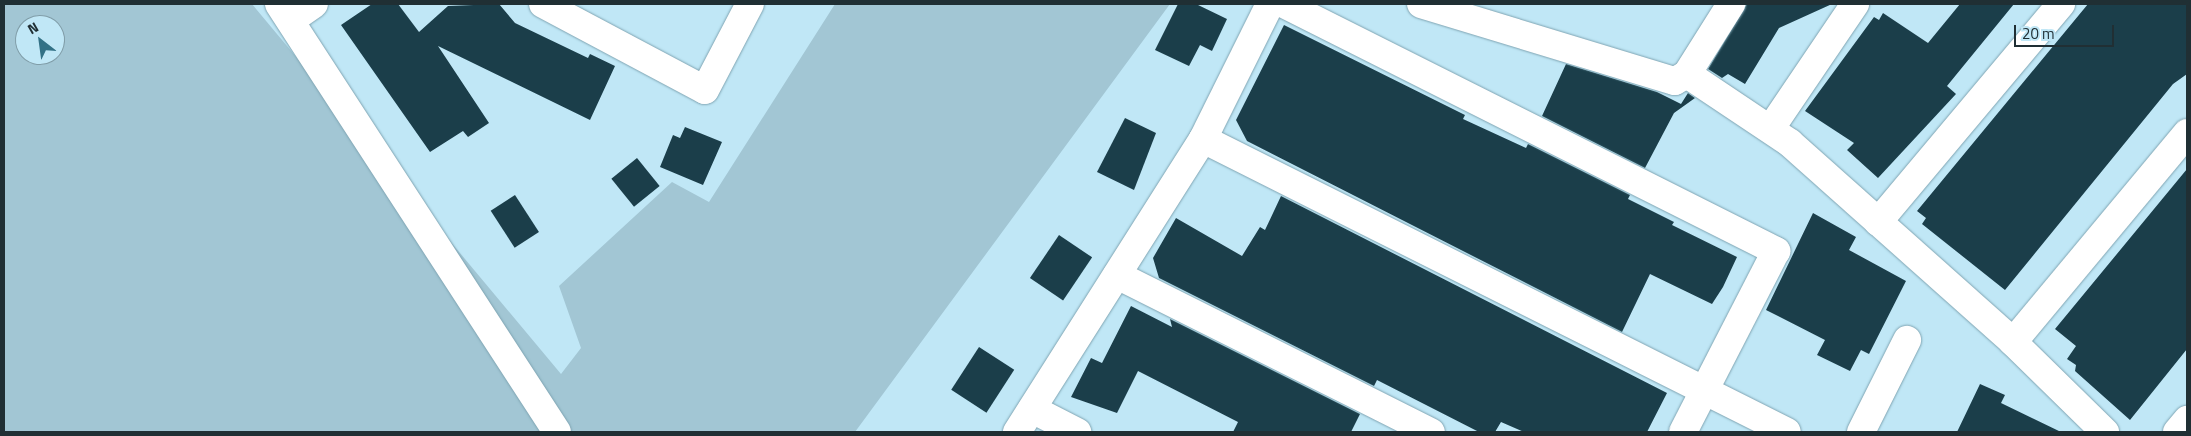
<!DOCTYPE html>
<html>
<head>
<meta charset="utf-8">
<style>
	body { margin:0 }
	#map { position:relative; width:2191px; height:436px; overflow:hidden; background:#c0e7f6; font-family:"Titillium Web",sans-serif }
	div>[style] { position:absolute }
	.green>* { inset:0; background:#a2c6d4 }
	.building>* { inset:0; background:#1b3e4a; transform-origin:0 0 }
	.roads { filter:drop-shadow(0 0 1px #7fa4b2) drop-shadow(0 0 1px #7fa4b2) }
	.minor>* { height:28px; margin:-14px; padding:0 14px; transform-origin:14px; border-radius:14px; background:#fff }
	.tertiary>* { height:28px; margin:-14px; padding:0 14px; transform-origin:14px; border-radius:14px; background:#fff }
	span { translate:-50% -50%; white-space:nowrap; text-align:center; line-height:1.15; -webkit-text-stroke:5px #c0e7f6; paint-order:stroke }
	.frame { position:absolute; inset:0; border:5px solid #202f34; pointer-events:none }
	.north { position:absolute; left:15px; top:15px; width:50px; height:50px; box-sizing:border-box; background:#c0e7f6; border:1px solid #809da8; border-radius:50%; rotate:330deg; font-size:14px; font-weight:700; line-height:20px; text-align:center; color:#202f34 }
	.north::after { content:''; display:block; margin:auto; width:18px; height:22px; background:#327186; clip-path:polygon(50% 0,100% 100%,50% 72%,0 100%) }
	.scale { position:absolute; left:2014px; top:25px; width:100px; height:22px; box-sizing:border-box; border:2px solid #202f34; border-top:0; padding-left:6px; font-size:15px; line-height:18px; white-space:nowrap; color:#202f34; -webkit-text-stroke:4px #c0e7f6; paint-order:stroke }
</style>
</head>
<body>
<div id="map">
	<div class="green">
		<i style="clip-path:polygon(evenodd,4px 4px,252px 4px,561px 374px,581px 348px,559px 286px,672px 182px,709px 202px,835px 4px,1170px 4px,855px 432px,4px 432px,4px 4px,25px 25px,55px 25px,55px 55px,25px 55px,25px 25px)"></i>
	</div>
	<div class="building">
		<i style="clip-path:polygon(372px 4px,398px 4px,419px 32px,448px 6px,499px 4px,515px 23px,588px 58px,590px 54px,615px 66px,590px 120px,438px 46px,489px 123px,468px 137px,463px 131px,430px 152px,341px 25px)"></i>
		<i style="clip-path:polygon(1178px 4px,1196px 4px,1227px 19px,1212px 51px,1200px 45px,1189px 66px,1155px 50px)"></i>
		<i style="clip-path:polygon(1747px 4px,1832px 4px,1779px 28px,1745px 84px,1728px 74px,1722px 78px,1708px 69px)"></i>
		<i style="clip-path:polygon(1960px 4px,2014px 4px,1947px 86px,1956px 94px,1878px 178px,1847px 150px,1854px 143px,1805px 111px,1874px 17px,1879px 20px,1883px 13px,1928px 43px)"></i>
		<i style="clip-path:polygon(2088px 4px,2187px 4px,2187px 74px,2173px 84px,2005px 290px,1922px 224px,1926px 218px,1917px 211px)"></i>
		<i style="clip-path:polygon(1284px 25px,1465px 115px,1463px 119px,1526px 148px,1528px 144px,1630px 195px,1628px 199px,1674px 222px,1672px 225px,1737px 257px,1723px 287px,1712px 304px,1650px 274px,1622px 332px,1247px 141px,1236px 120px)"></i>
		<i style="clip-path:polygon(1566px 64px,1657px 92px,1681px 104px,1688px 93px,1695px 98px,1674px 113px,1645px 168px,1542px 116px)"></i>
		<i style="clip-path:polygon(1125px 118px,1156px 133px,1134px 190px,1097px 172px)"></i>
		<i style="clip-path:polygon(685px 127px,722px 142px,703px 185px,660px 167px,673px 135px,680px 138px)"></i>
		<i style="left:637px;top:158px;width:36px;height:33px;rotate:51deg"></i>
		<i style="clip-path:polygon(2187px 169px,2187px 349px,2130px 420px,2075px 371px,2076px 365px,2067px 359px,2076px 346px,2055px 329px)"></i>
		<i style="left:515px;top:195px;width:44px;height:29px;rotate:57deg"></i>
		<i style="clip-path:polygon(1281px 196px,1667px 393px,1647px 432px,1524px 432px,1501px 422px,1495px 432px,1479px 432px,1377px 380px,1374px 386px,1159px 278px,1153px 258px,1176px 218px,1242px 256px,1260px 227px,1265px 230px)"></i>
		<i style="clip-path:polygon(1813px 213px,1856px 237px,1849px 250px,1906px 281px,1869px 354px,1861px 350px,1850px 371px,1817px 355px,1825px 340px,1766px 310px)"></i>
		<i style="left:1059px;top:235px;width:40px;height:52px;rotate:34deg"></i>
		<i style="clip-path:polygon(1131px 306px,1172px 327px,1170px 319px,1360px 414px,1351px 432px,1233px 432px,1238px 422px,1138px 371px,1117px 413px,1071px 397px,1091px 358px,1102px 363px)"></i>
		<i style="left:979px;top:347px;width:42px;height:51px;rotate:33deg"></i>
		<i style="clip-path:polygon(1980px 384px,2005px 395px,2001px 403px,2061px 432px,1957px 432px)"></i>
	</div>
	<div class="roads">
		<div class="minor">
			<i style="left:543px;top:4px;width:183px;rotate:28deg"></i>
			<i style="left:705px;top:90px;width:97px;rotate:-62.4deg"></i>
			<i style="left:1284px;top:4px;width:551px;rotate:26.66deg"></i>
			<i style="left:1776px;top:251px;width:203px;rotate:117.2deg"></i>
			<i style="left:1421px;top:4px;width:265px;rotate:16.9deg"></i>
			<i style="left:1675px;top:81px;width:14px;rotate:-30deg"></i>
			<i style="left:1687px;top:74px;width:124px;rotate:33.8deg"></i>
			<i style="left:1790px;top:143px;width:299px;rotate:41.7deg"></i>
			<i style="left:2013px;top:342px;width:129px;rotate:44.4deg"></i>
			<i style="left:291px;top:20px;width:28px;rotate:-35deg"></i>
			<i style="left:1687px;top:74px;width:83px;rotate:-57.8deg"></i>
			<i style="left:1771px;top:128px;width:150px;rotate:-55.9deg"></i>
			<i style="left:1203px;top:139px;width:653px;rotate:26.64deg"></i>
			<i style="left:1878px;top:222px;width:285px;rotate:-50deg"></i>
			<i style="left:1117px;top:275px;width:351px;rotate:26.6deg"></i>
			<i style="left:2013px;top:342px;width:272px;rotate:-50.2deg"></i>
			<i style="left:1032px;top:409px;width:51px;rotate:27.1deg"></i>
			<i style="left:1017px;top:432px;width:347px;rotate:-57.6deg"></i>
			<i style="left:1203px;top:139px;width:151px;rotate:-63.6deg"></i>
			<i style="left:1861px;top:432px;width:103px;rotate:-63.4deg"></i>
			<i style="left:2177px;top:432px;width:16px;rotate:-50deg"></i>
		</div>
		<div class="tertiary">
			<i style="left:279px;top:4px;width:510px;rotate:56.99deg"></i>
		</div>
	</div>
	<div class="frame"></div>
	<div class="north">N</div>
	<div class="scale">20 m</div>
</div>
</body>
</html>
